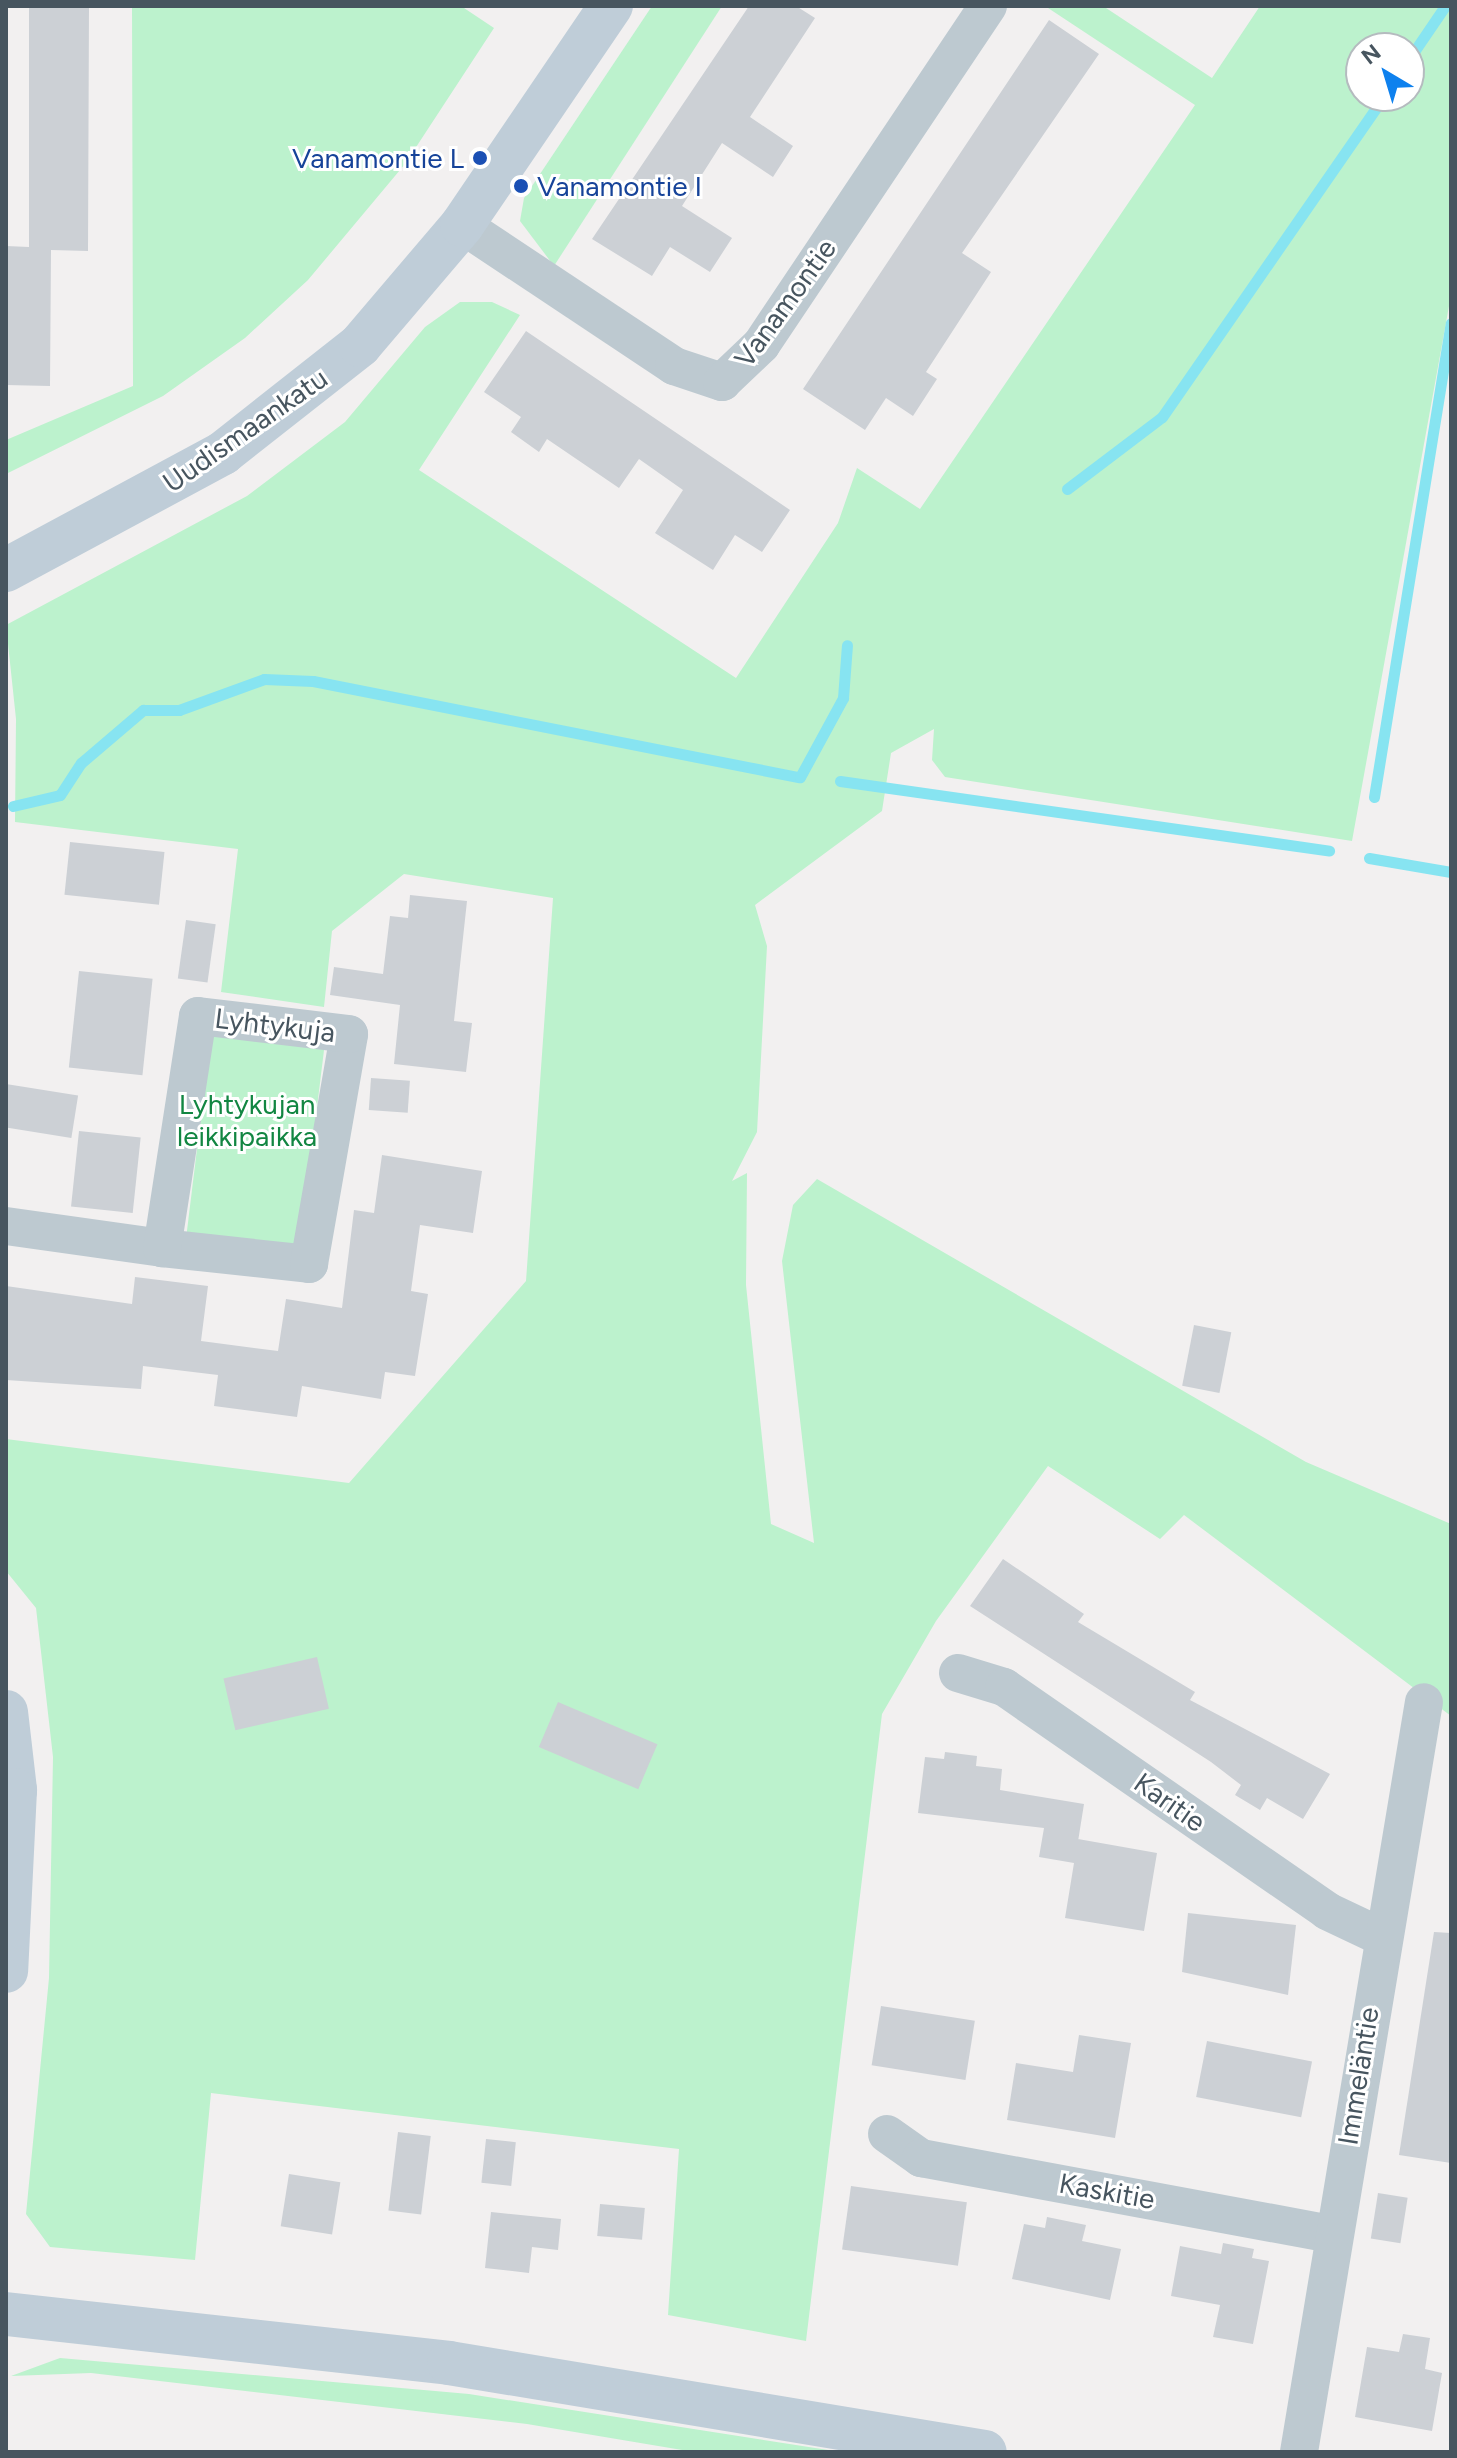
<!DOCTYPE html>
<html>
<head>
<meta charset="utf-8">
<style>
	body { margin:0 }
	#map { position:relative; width:1457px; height:2458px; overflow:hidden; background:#f2f0f0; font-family:Figtree,sans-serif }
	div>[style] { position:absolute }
	.green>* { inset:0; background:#bcf2cd; transform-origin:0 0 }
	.stream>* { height:11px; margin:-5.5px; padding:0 5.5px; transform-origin:5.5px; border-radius:5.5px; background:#87e4f1 }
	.building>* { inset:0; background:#ccd0d5; transform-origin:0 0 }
	.street>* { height:38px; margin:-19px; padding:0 19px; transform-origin:19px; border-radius:19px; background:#bdc9d0 }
	.secondary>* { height:44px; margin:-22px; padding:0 22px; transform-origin:22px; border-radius:22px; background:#bfcdd8 }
	.dots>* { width:22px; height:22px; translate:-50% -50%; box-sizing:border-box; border:4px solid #fff; border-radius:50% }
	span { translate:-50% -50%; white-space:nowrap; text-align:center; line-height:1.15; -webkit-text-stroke:6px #fff; paint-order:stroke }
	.transit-label { font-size:28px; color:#164399 }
	.right { translate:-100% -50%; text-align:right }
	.left { translate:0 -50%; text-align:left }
	.street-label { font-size:28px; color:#47555f }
	.park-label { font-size:28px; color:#128642 }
	.frame { position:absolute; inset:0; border:8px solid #47555f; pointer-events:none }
	.north { position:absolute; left:1345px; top:32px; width:80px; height:80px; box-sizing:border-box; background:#fff; border:2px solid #b5bbbf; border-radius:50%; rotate:322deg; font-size:22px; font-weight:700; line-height:32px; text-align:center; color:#47555f }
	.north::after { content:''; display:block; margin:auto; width:28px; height:36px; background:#0e81ee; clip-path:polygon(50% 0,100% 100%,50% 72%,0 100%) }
</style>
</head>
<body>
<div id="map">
	<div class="green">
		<i style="clip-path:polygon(132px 6px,461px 6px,494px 28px,405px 164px,308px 280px,245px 338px,163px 396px,6px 474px,6px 440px,133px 386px)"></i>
		<i style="clip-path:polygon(652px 6px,722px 6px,554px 266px,520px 221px,524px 198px)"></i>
		<i style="clip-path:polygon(evenodd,1045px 6px,1103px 6px,1212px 78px,1260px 6px,1451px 6px,1451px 295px,1352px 841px,945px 777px,932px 760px,934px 729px,891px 753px,882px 811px,755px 905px,767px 946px,757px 1132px,732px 1181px,747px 1173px,746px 1285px,771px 1524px,814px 1543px,782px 1261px,793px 1205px,817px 1179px,1306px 1462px,1451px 1524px,1451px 1716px,1184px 1515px,1160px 1539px,1048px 1466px,936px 1621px,882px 1714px,806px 2341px,668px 2315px,679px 2149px,211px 2093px,195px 2260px,50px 2247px,26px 2214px,49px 1978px,53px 1757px,36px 1608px,6px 1571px,6px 1439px,349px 1483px,526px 1281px,553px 898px,404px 874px,332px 931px,324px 1007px,221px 992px,238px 849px,15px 822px,16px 719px,6px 625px,247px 496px,345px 422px,425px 327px,460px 302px,492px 302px,520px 315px,419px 470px,736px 678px,838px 523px,857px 468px,920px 509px,1195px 105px,1045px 6px,1361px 48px,1409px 48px,1409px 96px,1361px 96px,1361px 48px)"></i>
		<i style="left:211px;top:1035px;width:114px;height:200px;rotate:7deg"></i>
		<i style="clip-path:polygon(60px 2358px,469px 2394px,841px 2452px,694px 2452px,527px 2424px,91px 2373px,11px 2376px)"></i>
	</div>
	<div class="stream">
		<i style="left:1409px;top:59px;width:64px;rotate:-55.8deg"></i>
		<i style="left:1067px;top:489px;width:119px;rotate:-37.2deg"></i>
		<i style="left:1162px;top:417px;width:390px;rotate:-55.3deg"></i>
		<i style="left:840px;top:781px;width:494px;rotate:8.1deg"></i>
		<i style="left:1374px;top:797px;width:480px;rotate:-80.8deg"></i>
		<i style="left:13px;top:806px;width:48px;rotate:-13.2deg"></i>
		<i style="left:60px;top:795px;width:38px;rotate:-57deg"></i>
		<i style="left:81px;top:763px;width:82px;rotate:-40.5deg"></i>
		<i style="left:143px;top:710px;width:36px"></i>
		<i style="left:179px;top:710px;width:90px;rotate:-20deg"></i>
		<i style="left:264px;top:679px;width:49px;rotate:2.3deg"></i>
		<i style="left:313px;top:681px;width:496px;rotate:11.2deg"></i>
		<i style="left:800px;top:777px;width:90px;rotate:-61.4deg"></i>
		<i style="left:843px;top:698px;width:53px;rotate:-85.7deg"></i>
		<i style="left:1369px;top:858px;width:83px;rotate:9.7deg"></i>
	</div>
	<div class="building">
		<i style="clip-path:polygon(29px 6px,89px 6px,88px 251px,51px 250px,50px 386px,6px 385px,6px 246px,29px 247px)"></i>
		<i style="clip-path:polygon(749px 6px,796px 6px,815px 18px,750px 117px,793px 146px,773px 177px,722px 143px,682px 206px,732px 238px,710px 272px,670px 247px,652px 276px,592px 239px)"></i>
		<i style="clip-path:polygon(1049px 20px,1099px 54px,962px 253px,991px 272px,926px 372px,937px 379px,913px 416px,886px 398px,865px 430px,803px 389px)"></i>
		<i style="clip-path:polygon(526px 331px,790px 510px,762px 552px,735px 535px,713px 570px,655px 533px,683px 490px,639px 459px,619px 488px,547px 439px,539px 452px,511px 432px,521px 417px,484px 392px)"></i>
		<i style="left:70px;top:842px;width:95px;height:53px;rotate:6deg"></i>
		<i style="clip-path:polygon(410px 895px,467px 901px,454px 1021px,472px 1023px,466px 1072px,394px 1064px,400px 1005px,330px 995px,334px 967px,383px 974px,390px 916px,408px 918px)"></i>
		<i style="left:186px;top:920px;width:30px;height:59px;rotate:8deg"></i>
		<i style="left:79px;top:971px;width:74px;height:97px;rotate:6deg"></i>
		<i style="left:371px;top:1078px;width:39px;height:32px;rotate:4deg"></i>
		<i style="left:6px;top:1084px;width:73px;height:43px;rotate:9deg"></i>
		<i style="left:79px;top:1131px;width:62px;height:76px;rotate:6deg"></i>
		<i style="clip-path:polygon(382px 1155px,482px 1171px,473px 1233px,420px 1225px,411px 1291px,428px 1294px,415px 1376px,385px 1372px,381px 1399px,302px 1386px,297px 1417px,214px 1406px,218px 1375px,143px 1366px,141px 1389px,6px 1380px,6px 1286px,132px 1304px,135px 1277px,208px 1286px,201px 1341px,278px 1351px,286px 1299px,342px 1308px,354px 1210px,374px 1213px)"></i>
		<i style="left:1194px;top:1325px;width:38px;height:62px;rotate:11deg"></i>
		<i style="clip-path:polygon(1003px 1559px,1084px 1614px,1078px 1622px,1195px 1692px,1190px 1700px,1330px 1774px,1303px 1819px,1267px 1798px,1260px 1810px,1235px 1795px,1241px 1785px,1211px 1762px,970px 1606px)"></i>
		<i style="left:317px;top:1657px;width:53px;height:96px;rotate:77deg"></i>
		<i style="left:558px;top:1702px;width:108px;height:49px;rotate:23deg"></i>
		<i style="clip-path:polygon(945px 1752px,977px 1756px,976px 1766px,1002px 1769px,1000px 1790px,1084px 1804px,1076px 1854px,1078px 1839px,1157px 1853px,1144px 1931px,1065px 1918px,1074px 1863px,1039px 1857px,1044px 1828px,918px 1813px,925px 1757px,944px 1759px)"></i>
		<i style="clip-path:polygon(1188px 1913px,1296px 1925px,1288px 1995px,1182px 1972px)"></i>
		<i style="clip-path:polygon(1434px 1932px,1451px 1933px,1451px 2163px,1399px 2155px)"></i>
		<i style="left:881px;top:2006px;width:95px;height:60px;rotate:9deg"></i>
		<i style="clip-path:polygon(1079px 2035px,1131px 2043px,1115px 2138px,1007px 2120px,1016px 2063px,1073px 2072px)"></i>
		<i style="left:1207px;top:2041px;width:107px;height:57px;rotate:11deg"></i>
		<i style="left:398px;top:2132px;width:33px;height:79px;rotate:7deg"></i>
		<i style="left:486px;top:2139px;width:30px;height:44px;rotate:6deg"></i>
		<i style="left:289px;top:2174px;width:52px;height:53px;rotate:9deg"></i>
		<i style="left:851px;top:2186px;width:117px;height:64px;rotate:8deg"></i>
		<i style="left:1378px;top:2193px;width:30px;height:46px;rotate:9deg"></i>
		<i style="left:600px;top:2204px;width:45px;height:32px;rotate:5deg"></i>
		<i style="clip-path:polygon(491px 2212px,561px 2219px,558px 2250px,532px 2247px,529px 2273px,485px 2268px)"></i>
		<i style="clip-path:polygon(1047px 2217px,1086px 2225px,1082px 2241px,1121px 2249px,1110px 2300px,1012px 2279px,1024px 2224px,1045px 2228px)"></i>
		<i style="clip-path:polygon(1223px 2243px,1254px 2249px,1252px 2258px,1269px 2261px,1253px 2344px,1213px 2337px,1220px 2305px,1171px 2296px,1180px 2246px,1221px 2254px)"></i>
		<i style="clip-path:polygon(1403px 2334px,1430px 2338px,1425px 2369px,1442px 2373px,1432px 2431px,1355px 2417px,1367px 2347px,1399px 2352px)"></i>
	</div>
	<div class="street">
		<i style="left:462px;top:225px;width:255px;rotate:33.6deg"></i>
		<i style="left:674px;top:366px;width:51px;rotate:18.4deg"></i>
		<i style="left:722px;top:382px;width:54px;rotate:-43.5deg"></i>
		<i style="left:761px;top:345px;width:408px;rotate:-56.2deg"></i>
		<i style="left:6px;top:1226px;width:158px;rotate:8deg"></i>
		<i style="left:162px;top:1248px;width:148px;rotate:6.2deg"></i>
		<i style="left:309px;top:1264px;width:233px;rotate:-80.1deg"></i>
		<i style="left:349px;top:1034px;width:152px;rotate:-173.2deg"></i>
		<i style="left:198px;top:1016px;width:235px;rotate:98.8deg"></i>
		<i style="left:958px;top:1673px;width:48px;rotate:16.9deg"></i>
		<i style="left:1004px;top:1687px;width:393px;rotate:34.7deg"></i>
		<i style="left:1327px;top:1911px;width:59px;rotate:25.3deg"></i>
		<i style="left:887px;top:2134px;width:42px;rotate:35.2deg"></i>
		<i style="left:921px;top:2158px;width:419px;rotate:10.5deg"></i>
		<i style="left:1299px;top:2452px;width:760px;rotate:-80.54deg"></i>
	</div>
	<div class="secondary">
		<i style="left:6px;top:570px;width:247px;rotate:-28.3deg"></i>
		<i style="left:223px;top:453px;width:174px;rotate:-38.2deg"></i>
		<i style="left:360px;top:345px;width:157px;rotate:-49.6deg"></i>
		<i style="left:462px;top:225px;width:265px;rotate:-55.8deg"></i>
		<i style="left:6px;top:1712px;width:79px;rotate:83.4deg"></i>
		<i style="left:15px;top:1790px;width:181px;rotate:92.8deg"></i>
		<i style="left:6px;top:2314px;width:446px;rotate:6.3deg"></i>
		<i style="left:449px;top:2363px;width:543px;rotate:9.43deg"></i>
	</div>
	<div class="dots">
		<i style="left:480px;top:158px;background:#1a4fb4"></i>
		<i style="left:521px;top:186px;background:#1a4fb4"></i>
	</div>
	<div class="transit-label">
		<span class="right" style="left:464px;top:158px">Vanamontie L</span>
		<span class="left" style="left:537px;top:186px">Vanamontie I</span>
	</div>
	<div class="street-label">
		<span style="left:785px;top:303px;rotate:-54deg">Vanamontie</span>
		<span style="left:245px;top:430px;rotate:-35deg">Uudismaankatu</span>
		<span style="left:275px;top:1025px;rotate:7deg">Lyhtykuja</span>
		<span style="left:1170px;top:1802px;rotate:35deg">Karitie</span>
		<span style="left:1358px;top:2076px;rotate:-81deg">Immeläntie</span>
		<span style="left:1107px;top:2191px;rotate:10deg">Kaskitie</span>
	</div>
	<div class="park-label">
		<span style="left:247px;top:1120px">Lyhtykujan<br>leikkipaikka</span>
	</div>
	<div class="frame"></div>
	<div class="north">N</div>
</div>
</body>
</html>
